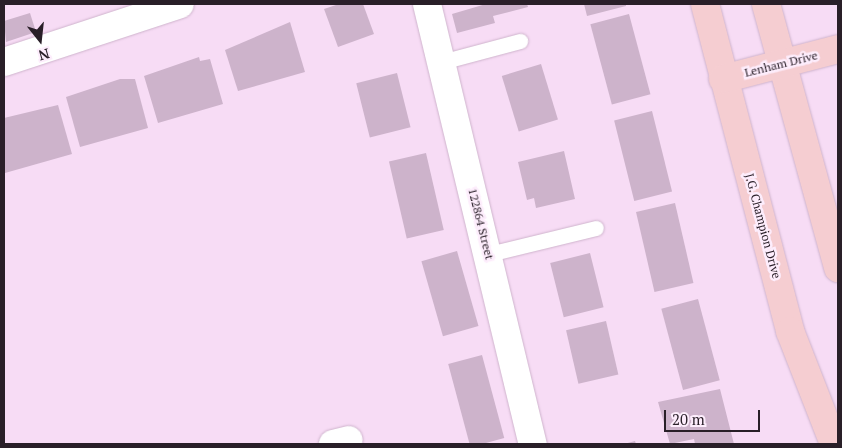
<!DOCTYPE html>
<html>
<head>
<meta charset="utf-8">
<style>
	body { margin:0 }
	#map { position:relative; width:842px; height:448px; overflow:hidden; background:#f7dcf5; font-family:"PT Serif",serif }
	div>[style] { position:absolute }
	.building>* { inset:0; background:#cdb3cb; transform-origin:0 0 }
	.roads { filter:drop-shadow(0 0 1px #cfb4cd) drop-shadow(0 0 1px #cfb4cd) }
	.lane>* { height:15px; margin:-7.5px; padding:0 7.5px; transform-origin:7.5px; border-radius:7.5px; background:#fff }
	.street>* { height:28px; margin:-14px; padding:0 14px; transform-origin:14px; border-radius:14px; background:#fff }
	.secondary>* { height:28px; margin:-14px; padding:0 14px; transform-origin:14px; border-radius:14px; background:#f5cdd1 }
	span { translate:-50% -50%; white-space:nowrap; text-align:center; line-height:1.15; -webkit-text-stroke:5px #fdedfc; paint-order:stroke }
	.street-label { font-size:12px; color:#291f28 }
	.frame { position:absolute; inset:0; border:5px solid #291f28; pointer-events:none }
	.north { position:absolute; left:15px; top:15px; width:50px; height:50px; -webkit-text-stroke:4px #fdedfc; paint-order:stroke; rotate:164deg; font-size:14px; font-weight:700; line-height:20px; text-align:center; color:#291f28 }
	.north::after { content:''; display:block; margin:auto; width:18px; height:22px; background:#291f28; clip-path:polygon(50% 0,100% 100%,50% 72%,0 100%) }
	.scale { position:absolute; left:664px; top:410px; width:96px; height:22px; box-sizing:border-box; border:2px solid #291f28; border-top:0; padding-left:6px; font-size:15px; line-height:18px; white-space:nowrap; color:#291f28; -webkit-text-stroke:4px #fdedfc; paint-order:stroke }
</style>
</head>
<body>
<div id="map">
	<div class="building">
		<i style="clip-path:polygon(339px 4px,363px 4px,374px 34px,338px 47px,324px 9px)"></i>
		<i style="clip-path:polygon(486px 4px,527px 4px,528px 7px,493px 16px,495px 23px,457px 33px,452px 14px)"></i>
		<i style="clip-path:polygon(584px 4px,626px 4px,626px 6px,587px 16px)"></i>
		<i style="clip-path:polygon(30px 13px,36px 32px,6px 42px,4px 21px)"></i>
		<i style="left:629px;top:14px;width:83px;height:40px;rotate:75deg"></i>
		<i style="clip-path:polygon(290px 22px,305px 72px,238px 91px,225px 50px)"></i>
		<i style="clip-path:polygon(199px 57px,200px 61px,210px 59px,223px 104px,158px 123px,144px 76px)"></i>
		<i style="left:541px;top:64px;width:58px;height:41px;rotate:73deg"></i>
		<i style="left:397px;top:73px;width:56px;height:42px;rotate:76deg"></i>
		<i style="clip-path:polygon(120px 79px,135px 79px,148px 128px,80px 147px,66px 97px)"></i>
		<i style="clip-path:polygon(58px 105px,72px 154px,5px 173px,4px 118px)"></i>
		<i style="left:652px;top:111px;width:83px;height:39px;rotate:76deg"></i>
		<i style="clip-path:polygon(564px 151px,575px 199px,536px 208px,534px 198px,527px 200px,518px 162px)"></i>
		<i style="left:426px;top:153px;width:79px;height:38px;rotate:77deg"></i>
		<i style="left:675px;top:203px;width:82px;height:40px;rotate:77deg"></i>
		<i style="left:457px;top:251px;width:78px;height:37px;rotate:74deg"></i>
		<i style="left:590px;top:253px;width:56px;height:41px;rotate:76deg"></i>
		<i style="left:698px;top:299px;width:84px;height:38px;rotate:75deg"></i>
		<i style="left:606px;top:321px;width:55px;height:41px;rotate:77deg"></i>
		<i style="left:482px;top:355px;width:86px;height:35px;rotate:75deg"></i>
		<i style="clip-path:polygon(720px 389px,734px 444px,695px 444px,694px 439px,670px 444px,658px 402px)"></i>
		<i style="clip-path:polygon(635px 441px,636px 444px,624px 444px)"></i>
	</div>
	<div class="roads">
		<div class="lane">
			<i style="left:441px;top:62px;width:82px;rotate:-14.9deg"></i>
			<i style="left:489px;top:254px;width:110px;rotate:-13.7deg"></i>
		</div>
		<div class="street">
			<i style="left:427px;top:4px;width:453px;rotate:76.5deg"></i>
			<i style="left:4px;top:62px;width:185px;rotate:-18.2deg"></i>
			<i style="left:333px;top:444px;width:16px;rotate:-14deg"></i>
		</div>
		<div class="secondary">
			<i style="left:705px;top:4px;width:338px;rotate:75.4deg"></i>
			<i style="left:790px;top:331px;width:121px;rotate:68.7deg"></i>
			<i style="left:766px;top:4px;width:274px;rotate:74.7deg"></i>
			<i style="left:723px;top:79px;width:119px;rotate:-14.6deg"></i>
		</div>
	</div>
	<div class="street-label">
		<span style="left:781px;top:64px;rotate:-14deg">Lenham Drive</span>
		<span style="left:481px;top:224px;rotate:76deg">122864 Street</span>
		<span style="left:763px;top:226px;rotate:75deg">J.G. Champion Drive</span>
	</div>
	<div class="frame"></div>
	<div class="north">N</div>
	<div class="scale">20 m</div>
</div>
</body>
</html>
